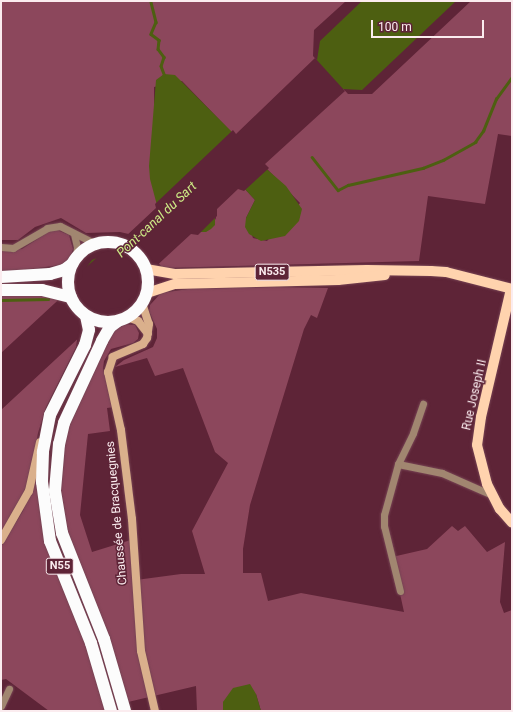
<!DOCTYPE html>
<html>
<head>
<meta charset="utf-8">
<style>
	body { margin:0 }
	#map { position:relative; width:513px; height:712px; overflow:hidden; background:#5e2437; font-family:Roboto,sans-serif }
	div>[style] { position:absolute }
	.green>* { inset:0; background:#8c475c }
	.water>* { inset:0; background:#4d5f11 }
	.pier>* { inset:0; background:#5e2437 }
	.stream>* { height:2.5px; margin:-1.25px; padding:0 1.25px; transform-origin:1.25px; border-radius:1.25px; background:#4d5f11 }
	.roads { filter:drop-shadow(0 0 1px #774454) drop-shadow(0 0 1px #774454) }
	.street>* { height:7px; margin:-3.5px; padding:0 3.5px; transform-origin:3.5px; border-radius:3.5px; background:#a18670 }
	.secondary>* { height:8px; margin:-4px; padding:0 4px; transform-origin:4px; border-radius:4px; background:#dab08c }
	.primary>* { height:10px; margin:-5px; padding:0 5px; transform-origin:5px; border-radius:5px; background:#ffd3ae }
	.highway>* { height:12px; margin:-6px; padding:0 6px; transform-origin:6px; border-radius:6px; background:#fcfcfc }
	.highway>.ring { margin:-6px; padding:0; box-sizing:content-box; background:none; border:12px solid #fcfcfc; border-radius:50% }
	span { translate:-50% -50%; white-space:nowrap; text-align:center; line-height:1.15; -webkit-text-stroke:3px #5e2437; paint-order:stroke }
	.shield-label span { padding:1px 3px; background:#5e2437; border:1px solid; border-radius:3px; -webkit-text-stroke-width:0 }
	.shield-label { font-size:11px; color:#fbecef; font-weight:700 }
	.street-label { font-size:12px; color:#fbecef }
	.water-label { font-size:13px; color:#cfed87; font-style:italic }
	.frame { position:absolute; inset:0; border:2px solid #fbecef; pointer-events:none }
	.scale { position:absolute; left:371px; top:20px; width:113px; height:18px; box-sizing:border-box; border:2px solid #fbecef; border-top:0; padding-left:5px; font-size:12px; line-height:14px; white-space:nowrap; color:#fbecef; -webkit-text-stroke:3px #5e2437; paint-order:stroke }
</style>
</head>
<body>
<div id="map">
	<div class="green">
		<i style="clip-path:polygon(evenodd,1px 1px,346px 1px,314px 30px,313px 56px,348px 94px,372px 94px,471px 1px,512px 1px,512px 136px,498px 134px,485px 204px,428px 196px,419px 261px,163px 268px,133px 235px,120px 232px,86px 233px,61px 218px,35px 227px,18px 240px,1px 240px,1px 1px,182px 81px,300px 203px,267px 241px,253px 238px,246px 218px,255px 200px,244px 188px,228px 187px,215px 197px,216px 220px,154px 109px,154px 87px,182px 81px)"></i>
		<i style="clip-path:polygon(57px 230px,69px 235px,73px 249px,70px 258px,60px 265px,1px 273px,1px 251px,22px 249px,50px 231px)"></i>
		<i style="clip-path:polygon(273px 287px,328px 288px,317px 318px,311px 315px,304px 329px,250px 505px,243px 549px,243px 573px,261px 573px,268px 601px,301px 593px,404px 612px,392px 557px,427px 549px,452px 526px,458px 531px,465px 526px,487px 552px,505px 542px,500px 602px,504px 613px,512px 610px,512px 711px,261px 711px,256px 694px,223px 702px,223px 711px,197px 711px,196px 686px,128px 702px,67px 534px,60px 491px,60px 468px,69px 425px,111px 334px,123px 324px,135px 325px,139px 333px,138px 339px,133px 343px,111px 349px,104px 361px,103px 369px,114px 407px,107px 408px,110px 431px,88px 434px,80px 515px,92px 552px,134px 539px,136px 580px,181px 574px,205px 574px,192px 531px,228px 463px,215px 452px,183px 368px,155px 376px,147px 358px,115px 367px,124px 360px,153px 347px,157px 338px,157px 329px,149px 311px,150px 305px,161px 293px,188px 289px)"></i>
		<i style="clip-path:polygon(52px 294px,80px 320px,76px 347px,46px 407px,38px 433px,29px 483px,1px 534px,1px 295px)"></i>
		<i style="clip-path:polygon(37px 472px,43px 531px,87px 648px,105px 711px,49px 711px,6px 679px,1px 680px,1px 546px,23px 511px)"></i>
	</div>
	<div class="water">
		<i style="clip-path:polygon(362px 1px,456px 1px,362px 90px,343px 89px,262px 165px,286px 186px,302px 209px,299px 221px,285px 236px,261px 241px,249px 234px,245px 227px,246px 218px,255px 200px,244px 188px,237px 187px,215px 208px,215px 225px,211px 229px,206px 232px,190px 232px,112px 307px,83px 279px,86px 268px,92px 260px,109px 253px,158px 209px,150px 179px,149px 166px,156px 80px,164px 74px,175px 75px,236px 136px,317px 60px,320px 41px)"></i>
		<i style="clip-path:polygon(250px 684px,256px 694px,261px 711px,223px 711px,223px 702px,233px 688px)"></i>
	</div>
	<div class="pier">
		<i style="clip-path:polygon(315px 58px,345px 91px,265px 164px,269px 168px,244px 191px,238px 189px,217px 209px,217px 216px,198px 235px,191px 234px,139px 282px,136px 293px,121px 307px,110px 309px,1px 410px,1px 353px,82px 278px,83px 270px,102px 253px,110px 251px,156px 208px,155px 204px,233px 130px,236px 134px)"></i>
	</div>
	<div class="stream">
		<i style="left:151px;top:2px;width:21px;rotate:76deg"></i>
		<i style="left:156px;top:22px;width:13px;rotate:113deg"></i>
		<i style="left:151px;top:34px;width:10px;rotate:37deg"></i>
		<i style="left:159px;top:40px;width:9px;rotate:96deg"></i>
		<i style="left:158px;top:49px;width:10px;rotate:53deg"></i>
		<i style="left:164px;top:57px;width:9px;rotate:108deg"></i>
		<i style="left:161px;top:66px;width:9px;rotate:69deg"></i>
		<i style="left:312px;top:157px;width:42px;rotate:51.8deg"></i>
		<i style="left:338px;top:190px;width:11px;rotate:-27deg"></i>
		<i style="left:348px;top:185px;width:77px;rotate:-12.8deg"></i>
		<i style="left:423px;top:168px;width:22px;rotate:-22deg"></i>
		<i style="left:443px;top:160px;width:37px;rotate:-29deg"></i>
		<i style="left:475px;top:142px;width:14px;rotate:-54deg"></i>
		<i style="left:483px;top:131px;width:35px;rotate:-68deg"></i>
		<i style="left:496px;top:99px;width:27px;rotate:-54deg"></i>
		<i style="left:1px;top:300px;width:47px;rotate:-1.2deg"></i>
	</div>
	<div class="roads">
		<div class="street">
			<i style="left:74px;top:234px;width:13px;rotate:77deg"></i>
			<i style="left:77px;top:247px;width:11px;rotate:95deg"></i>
			<i style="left:1px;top:247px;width:12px;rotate:5deg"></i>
			<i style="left:13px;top:248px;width:39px;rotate:-30deg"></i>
			<i style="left:47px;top:228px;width:13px;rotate:-9deg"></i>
			<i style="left:60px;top:226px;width:40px;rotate:26.6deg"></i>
			<i style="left:398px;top:464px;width:45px;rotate:11.6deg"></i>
			<i style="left:442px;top:473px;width:55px;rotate:23.7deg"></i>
			<i style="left:400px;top:591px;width:67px;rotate:-103.8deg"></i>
			<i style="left:384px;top:526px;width:11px;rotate:-90deg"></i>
			<i style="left:384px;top:515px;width:53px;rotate:-74.6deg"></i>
			<i style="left:398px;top:464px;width:34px;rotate:-64deg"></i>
			<i style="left:413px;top:433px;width:31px;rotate:-71deg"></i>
			<i style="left:1px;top:706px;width:19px;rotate:-65deg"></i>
		</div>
		<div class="secondary">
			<i style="left:142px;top:303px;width:22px;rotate:72deg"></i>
			<i style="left:149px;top:324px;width:14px;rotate:98deg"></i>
			<i style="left:147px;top:338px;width:7px;rotate:124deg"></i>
			<i style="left:143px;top:344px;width:33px;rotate:157deg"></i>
			<i style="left:113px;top:357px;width:16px;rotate:108deg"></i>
			<i style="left:108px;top:372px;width:59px;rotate:77.4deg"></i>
			<i style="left:121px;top:430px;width:90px;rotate:83deg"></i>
			<i style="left:132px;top:519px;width:132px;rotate:86.1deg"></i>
			<i style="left:141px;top:651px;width:62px;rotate:76.9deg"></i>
			<i style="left:127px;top:317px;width:12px;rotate:20deg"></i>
			<i style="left:138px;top:321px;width:16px;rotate:52deg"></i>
			<i style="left:1px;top:540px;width:56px;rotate:-60.3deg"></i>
			<i style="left:29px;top:491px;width:50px;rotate:-77.3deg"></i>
		</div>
		<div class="primary">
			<i style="left:146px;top:269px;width:29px;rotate:10deg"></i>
			<i style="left:175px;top:274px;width:192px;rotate:-1.2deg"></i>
			<i style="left:367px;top:270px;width:64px;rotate:0.9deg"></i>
			<i style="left:431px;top:271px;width:15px;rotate:4deg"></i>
			<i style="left:446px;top:272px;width:68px;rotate:14.4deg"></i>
			<i style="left:511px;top:289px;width:131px;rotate:103.2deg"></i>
			<i style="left:481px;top:417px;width:28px;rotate:98deg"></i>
			<i style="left:477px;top:445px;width:40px;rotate:75.6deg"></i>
			<i style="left:487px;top:484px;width:28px;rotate:63deg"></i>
			<i style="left:500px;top:509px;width:18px;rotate:49deg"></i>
			<i style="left:147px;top:293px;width:29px;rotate:-18deg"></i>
			<i style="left:175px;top:284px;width:163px;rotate:-1.4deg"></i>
			<i style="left:338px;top:280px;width:47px;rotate:-6.1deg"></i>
		</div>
		<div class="highway">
			<i class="ring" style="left:68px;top:242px;width:68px;height:68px"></i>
			<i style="left:1px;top:277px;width:49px;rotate:-3.5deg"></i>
			<i style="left:50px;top:274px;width:15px;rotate:-16deg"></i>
			<i style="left:64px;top:270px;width:10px;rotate:-37deg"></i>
			<i style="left:1px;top:290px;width:41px"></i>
			<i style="left:42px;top:290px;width:30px;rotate:14deg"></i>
			<i style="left:86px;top:316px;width:14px;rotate:78deg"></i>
			<i style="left:89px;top:330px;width:16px;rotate:105deg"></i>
			<i style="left:85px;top:345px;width:78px;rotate:116.6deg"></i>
			<i style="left:50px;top:415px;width:38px;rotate:101deg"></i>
			<i style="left:43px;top:452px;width:30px;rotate:92deg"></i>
			<i style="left:42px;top:482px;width:60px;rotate:82.3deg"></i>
			<i style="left:50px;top:541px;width:110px;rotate:68.1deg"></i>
			<i style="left:91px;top:643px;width:71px;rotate:73.6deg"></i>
			<i style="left:118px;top:321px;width:10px;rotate:143deg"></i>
			<i style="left:110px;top:327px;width:16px;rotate:120deg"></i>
			<i style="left:102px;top:341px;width:90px;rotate:114.9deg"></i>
			<i style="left:64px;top:423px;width:22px;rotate:103deg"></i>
			<i style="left:59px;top:444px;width:47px;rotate:94.9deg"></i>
			<i style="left:55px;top:491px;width:43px;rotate:80.5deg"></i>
			<i style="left:62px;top:533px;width:114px;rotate:68.4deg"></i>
			<i style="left:104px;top:639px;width:75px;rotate:73.7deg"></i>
		</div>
	</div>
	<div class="shield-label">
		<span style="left:272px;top:272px">N535</span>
		<span style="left:60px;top:566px">N55</span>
	</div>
	<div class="street-label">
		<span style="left:475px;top:395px;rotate:-77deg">Rue Joseph II</span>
		<span style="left:117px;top:513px;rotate:-95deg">Chaussée de Bracquegnies</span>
	</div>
	<div class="water-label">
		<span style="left:157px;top:220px;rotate:-43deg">Pont-canal du Sart</span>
	</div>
	<div class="frame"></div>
	<div class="scale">100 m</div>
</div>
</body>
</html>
